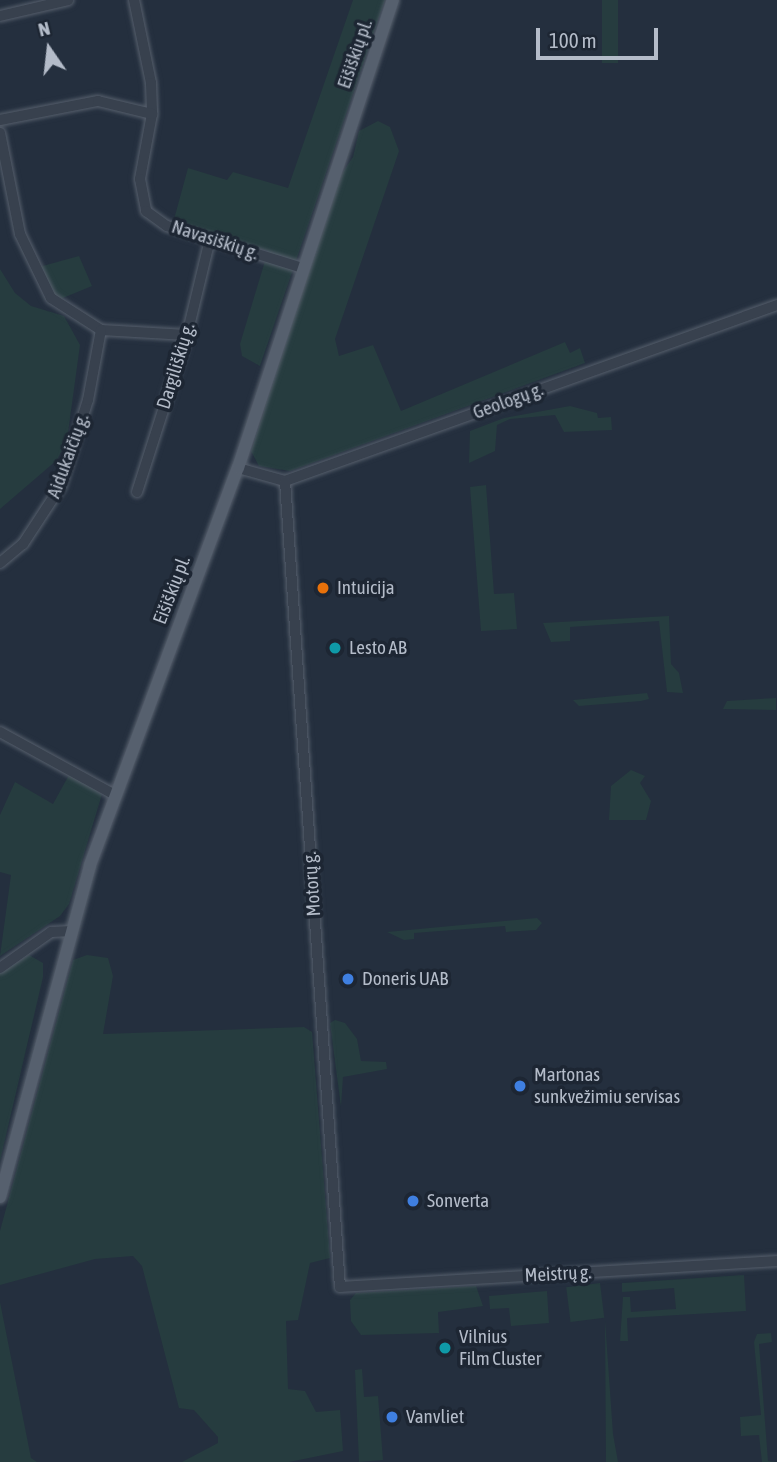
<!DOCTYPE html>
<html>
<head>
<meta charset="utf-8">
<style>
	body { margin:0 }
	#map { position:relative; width:777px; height:1462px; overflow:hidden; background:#242f3e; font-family:"Asap Condensed",sans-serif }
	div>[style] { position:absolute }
	.green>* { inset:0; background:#263c3f; transform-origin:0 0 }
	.roads { filter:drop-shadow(0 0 2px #565f6c) drop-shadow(0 0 2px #565f6c) }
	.minor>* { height:10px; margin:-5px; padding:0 5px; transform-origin:5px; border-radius:5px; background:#38414e }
	.major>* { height:12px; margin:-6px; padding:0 6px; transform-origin:6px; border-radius:6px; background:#56606e }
	.dots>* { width:19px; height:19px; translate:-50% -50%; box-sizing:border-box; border:4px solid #1d2633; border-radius:50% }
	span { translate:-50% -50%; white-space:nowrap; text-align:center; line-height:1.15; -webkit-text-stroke:7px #1d2633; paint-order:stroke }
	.street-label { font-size:19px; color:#b4bcc9 }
	.poi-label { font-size:19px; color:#b4bcc9 }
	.left { translate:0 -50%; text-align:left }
	.north { position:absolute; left:14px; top:14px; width:70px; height:70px; -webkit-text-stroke:5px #1d2633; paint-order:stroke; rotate:346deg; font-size:19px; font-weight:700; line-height:28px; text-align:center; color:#b4bcc9 }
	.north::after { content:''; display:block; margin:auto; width:24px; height:32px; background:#b4bcc9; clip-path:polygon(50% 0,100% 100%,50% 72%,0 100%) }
	.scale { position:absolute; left:536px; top:28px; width:122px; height:32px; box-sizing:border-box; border:4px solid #b4bcc9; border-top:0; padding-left:9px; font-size:21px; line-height:24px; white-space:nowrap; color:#b4bcc9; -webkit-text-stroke:5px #1d2633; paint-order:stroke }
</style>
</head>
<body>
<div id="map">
	<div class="green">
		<i style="clip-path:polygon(353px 0,385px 0,260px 366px,242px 356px,240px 344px,268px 251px,173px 223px,188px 168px,227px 180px,233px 172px,288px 188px)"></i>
		<i style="left:602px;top:0;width:16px;height:63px"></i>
		<i style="clip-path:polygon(378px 121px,390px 127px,399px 151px,335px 339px,339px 356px,373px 345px,401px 411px,565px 342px,570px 353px,580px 348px,585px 363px,290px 471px,259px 466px,251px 451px,338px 179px,353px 157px,359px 131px)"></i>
		<i style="clip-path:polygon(79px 256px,92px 286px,58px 300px,39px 267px)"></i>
		<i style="clip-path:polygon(0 269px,15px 293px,31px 306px,64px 316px,80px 345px,67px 440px,57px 460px,0 509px)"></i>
		<i style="clip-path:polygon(570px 406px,597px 413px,598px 418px,611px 417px,612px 430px,564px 432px,555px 415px,510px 419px,497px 425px,495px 451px,469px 463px,470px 431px,504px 418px)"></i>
		<i style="clip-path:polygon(486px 485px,494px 594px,514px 593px,517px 629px,481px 631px,470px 487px)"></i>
		<i style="clip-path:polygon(669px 616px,671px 664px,679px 673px,683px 693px,667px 692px,659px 621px,570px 627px,570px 641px,551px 642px,543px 623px)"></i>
		<i style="clip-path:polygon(647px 693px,649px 699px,641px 701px,579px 706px,573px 700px)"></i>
		<i style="clip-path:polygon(776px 698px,776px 710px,723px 709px,727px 701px)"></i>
		<i style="clip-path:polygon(631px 770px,645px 776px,640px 783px,651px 801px,646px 820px,609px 820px,611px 786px)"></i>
		<i style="clip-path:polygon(69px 775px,102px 794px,69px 904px,60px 916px,0 956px,11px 875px,0 872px,0 815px,15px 782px,53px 804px)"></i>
		<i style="clip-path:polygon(537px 918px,542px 923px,536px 930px,506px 932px,505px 926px,414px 933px,414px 939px,404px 940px,387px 932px)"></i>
		<i style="clip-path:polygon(29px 955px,43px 963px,43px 977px,0 1161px,0 973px)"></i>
		<i style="clip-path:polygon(87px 955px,108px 958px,113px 976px,103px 1034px,304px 1027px,312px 1032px,330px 1258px,310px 1263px,298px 1320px,286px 1321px,288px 1389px,305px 1391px,316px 1412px,340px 1410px,343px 1451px,289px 1462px,182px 1462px,218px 1443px,218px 1437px,194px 1410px,179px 1408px,142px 1266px,133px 1256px,95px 1259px,0 1285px,0 1231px,73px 960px)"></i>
		<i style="clip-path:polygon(335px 1020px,345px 1023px,357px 1039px,361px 1061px,386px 1062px,387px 1069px,343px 1077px,341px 1107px,330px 1023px)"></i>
		<i style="clip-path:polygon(744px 1275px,746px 1311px,627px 1318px,628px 1341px,620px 1341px,623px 1297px,630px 1297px,631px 1312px,676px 1309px,674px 1288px,622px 1292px,622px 1283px)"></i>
		<i style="left:600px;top:1283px;width:35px;height:34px;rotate:83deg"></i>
		<i style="clip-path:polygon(476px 1286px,483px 1306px,438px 1312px,439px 1333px,361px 1335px,351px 1321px,350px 1300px,356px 1293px)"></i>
		<i style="clip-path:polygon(547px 1291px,549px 1323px,511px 1326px,509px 1308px,490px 1309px,489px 1296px)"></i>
		<i style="clip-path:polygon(0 1302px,31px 1458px,37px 1462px,0 1462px)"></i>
		<i style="clip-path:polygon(605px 1320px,613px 1434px,618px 1462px,606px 1462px)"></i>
		<i style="clip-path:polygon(771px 1333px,772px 1342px,759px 1344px,768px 1461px,777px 1462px,762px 1462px,759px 1435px,741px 1436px,740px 1417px,761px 1415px,754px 1342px,757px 1334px)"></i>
		<i style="clip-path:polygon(362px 1369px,364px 1397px,378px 1396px,383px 1460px,359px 1462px,355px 1370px)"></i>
	</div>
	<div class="roads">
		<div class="minor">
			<i style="left:134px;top:0;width:85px;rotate:78.4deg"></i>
			<i style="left:151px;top:83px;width:31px;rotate:88deg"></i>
			<i style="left:152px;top:114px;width:66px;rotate:100.5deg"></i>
			<i style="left:140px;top:179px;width:33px;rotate:79deg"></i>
			<i style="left:146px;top:211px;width:26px;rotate:36deg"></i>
			<i style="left:167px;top:226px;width:142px;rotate:17.2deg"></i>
			<i style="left:0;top:16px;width:70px;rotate:-13.2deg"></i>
			<i style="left:0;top:120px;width:100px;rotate:-11deg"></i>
			<i style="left:98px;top:101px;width:56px;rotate:13.5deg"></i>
			<i style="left:0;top:133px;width:103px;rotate:78.8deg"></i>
			<i style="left:20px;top:234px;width:71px;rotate:64.2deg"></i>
			<i style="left:51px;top:298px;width:59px;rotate:32.6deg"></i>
			<i style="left:101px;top:330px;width:86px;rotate:3.3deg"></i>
			<i style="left:238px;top:468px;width:49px;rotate:15.5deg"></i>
			<i style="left:285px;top:481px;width:523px;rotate:-19.68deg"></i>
			<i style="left:285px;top:481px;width:808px;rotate:86.1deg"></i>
			<i style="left:340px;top:1287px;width:438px;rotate:-3.4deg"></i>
			<i style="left:137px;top:492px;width:165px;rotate:-72.3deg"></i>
			<i style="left:187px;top:335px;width:99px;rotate:-76.5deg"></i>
			<i style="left:0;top:563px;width:30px;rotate:-40deg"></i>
			<i style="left:23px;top:544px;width:69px;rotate:-56.8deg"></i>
			<i style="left:61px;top:486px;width:90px;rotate:-72.6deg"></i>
			<i style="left:88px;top:400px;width:71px;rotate:-79.5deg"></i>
			<i style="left:0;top:732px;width:131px;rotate:28.7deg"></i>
			<i style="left:0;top:968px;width:62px;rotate:-35.2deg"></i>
			<i style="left:51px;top:932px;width:21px;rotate:-3deg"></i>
		</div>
		<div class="major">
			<i style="left:0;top:1197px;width:344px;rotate:-74.8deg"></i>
			<i style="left:90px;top:865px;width:424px;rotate:-69.6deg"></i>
			<i style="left:238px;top:468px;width:493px;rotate:-71.7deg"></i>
		</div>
	</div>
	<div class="dots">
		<i style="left:323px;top:588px;background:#e8710a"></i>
		<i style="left:335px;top:648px;background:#0f9aa8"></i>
		<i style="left:348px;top:979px;background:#3f7fe0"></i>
		<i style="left:520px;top:1086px;background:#3f7fe0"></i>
		<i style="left:413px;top:1201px;background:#3f7fe0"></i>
		<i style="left:445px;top:1348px;background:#0f9aa8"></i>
		<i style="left:392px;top:1417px;background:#3f7fe0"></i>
	</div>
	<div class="street-label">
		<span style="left:355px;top:54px;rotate:-71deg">Eišiškių pl.</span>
		<span style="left:215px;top:240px;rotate:18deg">Navasiškių g.</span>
		<span style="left:176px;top:366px;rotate:-73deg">Dargiliškių g.</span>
		<span style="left:508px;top:401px;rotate:-20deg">Geologų g.</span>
		<span style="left:68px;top:456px;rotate:-70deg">Aidukaičių g.</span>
		<span style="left:172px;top:590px;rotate:-69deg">Eišiškių pl.</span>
		<span style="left:312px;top:884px;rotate:-94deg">Motorų g.</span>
		<span style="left:558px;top:1274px;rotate:-3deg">Meistrų g.</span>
	</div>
	<div class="poi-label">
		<span class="left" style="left:337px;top:588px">Intuicija</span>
		<span class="left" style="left:349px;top:648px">Lesto AB</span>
		<span class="left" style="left:362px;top:979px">Doneris UAB</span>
		<span class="left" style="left:534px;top:1086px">Martonas<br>sunkvežimiu servisas</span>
		<span class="left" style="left:427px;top:1201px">Sonverta</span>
		<span class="left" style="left:459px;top:1348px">Vilnius<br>Film Cluster</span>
		<span class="left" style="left:406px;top:1417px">Vanvliet</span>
	</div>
	<div class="north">N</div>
	<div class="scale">100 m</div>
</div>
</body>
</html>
